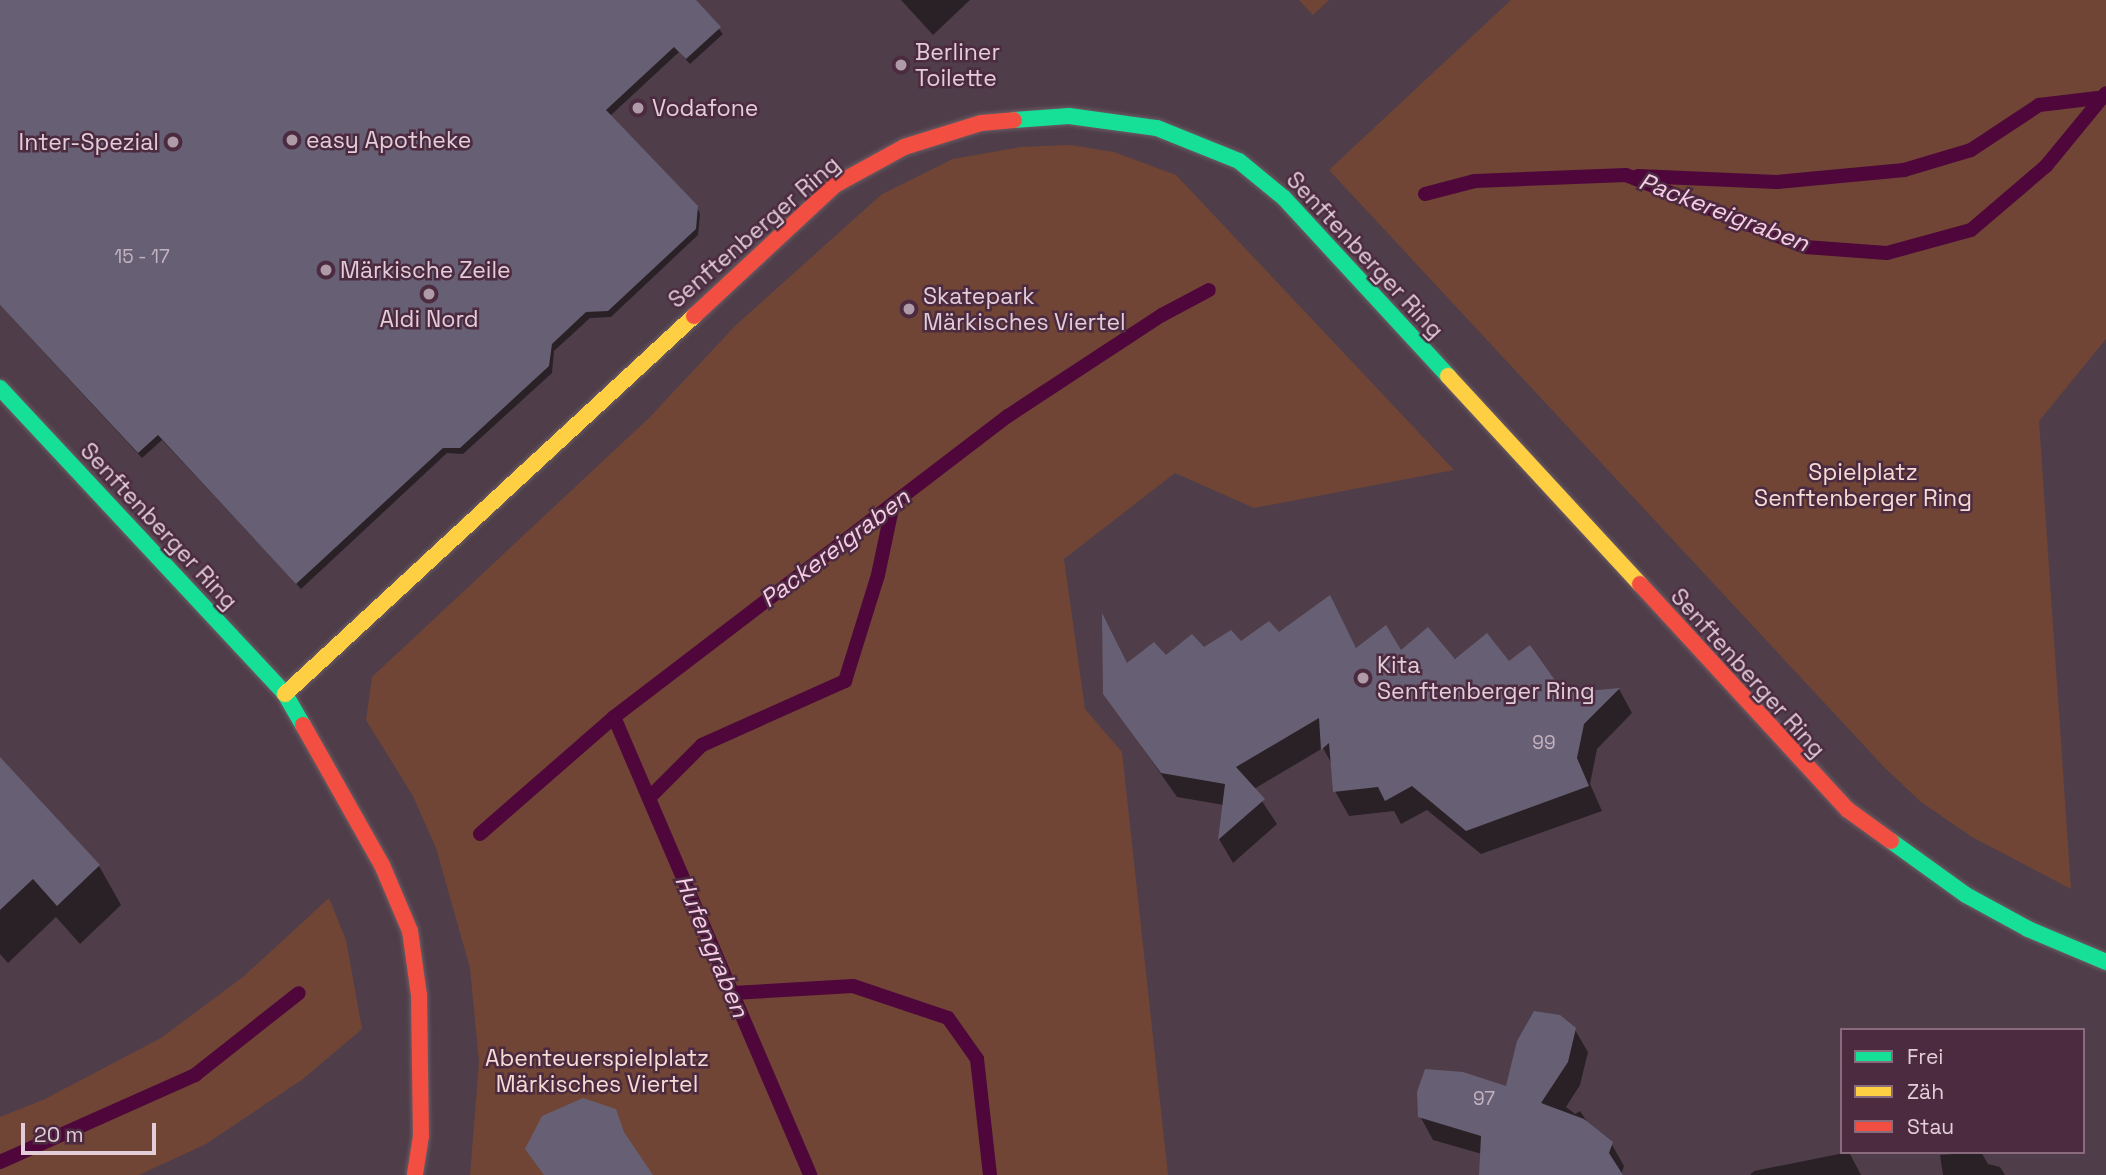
<!DOCTYPE html>
<html>
<head>
<meta charset="utf-8">
<style>
	body { margin:0 }
	#map { position:relative; width:2106px; height:1175px; overflow:hidden; background:#4f3e49; font-family:"Space Grotesk",sans-serif }
	div>[style] { position:absolute }
	.green>* { inset:0; background:#704535 }
	.shadow>* { inset:0; background:#0007 }
	.stream>* { height:14px; margin:-7px; padding:0 7px; transform-origin:7px; border-radius:7px; background:#4e063b }
	.building>* { inset:0; background:#675f73 }
	.roads { filter:drop-shadow(0 0 2px #6b5c65) drop-shadow(0 0 2px #6b5c65) }
	.fast>* { height:16px; margin:-8px; padding:0 8px; transform-origin:8px; border-radius:8px; background:#16e098 }
	.slow>* { height:16px; margin:-8px; padding:0 8px; transform-origin:8px; border-radius:8px; background:#ffcf43 }
	.jam>* { height:16px; margin:-8px; padding:0 8px; transform-origin:8px; border-radius:8px; background:#f24e42 }
	.dots>* { width:19px; height:19px; translate:-50% -50%; box-sizing:border-box; border:4px solid #4c2b40; border-radius:50% }
	span { translate:-50% -50%; white-space:nowrap; text-align:center; line-height:1.15; -webkit-text-stroke:5px #4c2b40; paint-order:stroke }
	.number-label { font-size:19px; color:#c3b2c0 }
	.number-label span { -webkit-text-stroke-width:0 }
	.poi-label { font-size:23px; color:#e2cdd9 }
	.left { translate:0 -50%; text-align:left }
	.right { translate:-100% -50%; text-align:right }
	.street-label { font-size:23px; color:#e2cdd9 }
	.park-label { font-size:23px; color:#f5dcd3 }
	.water-label { font-size:24px; color:#f8cce6; font-style:italic }
	.legend { position:absolute; left:1840px; top:1028px; width:245px; height:126px; box-sizing:border-box; background:#4c2b40; border:2px solid #886c7d; margin:0; padding:9px 12px; list-style:none; font-size:21px; color:#e2cdd9 }
	.legend li { display:flex; align-items:center; gap:14px; height:35px }
	.legend b { width:35px; border:2px solid #886c7d }
	.scale { position:absolute; left:21px; top:1123px; width:135px; height:32px; box-sizing:border-box; border:4px solid #e2cdd9; border-top:0; padding-left:9px; font-size:21px; line-height:24px; white-space:nowrap; color:#e2cdd9; -webkit-text-stroke:5px #4c2b40; paint-order:stroke }
</style>
</head>
<body>
<div id="map">
	<div class="green">
		<i style="clip-path:polygon(1299px 0,1329px 0,1313px 15px)"></i>
		<i style="clip-path:polygon(1511px 0,2106px 0,2106px 339px,2039px 421px,2071px 889px,1972px 837px,1921px 802px,1885px 768px,1329px 170px)"></i>
		<i style="clip-path:polygon(1070px 145px,1114px 152px,1176px 175px,1454px 470px,1254px 508px,1175px 473px,1064px 559px,1085px 709px,1122px 752px,1168px 1175px,470px 1175px,479px 1062px,470px 968px,436px 848px,413px 796px,366px 720px,372px 677px,649px 418px,735px 326px,882px 194px,953px 159px,1021px 147px)"></i>
		<i style="clip-path:polygon(329px 898px,346px 940px,362px 1029px,303px 1079px,206px 1144px,139px 1175px,0 1175px,0 1117px,45px 1099px,161px 1038px,243px 977px)"></i>
	</div>
	<div class="shadow">
		<i style="clip-path:polygon(0 0,694px 0,723px 34px,690px 64px,679px 52px,610px 116px,697px 207px,700px 214px,698px 235px,611px 317px,590px 318px,554px 351px,552px 373px,463px 454px,447px 453px,301px 589px,162px 440px,142px 458px,0 305px)"></i>
		<i style="clip-path:polygon(901px 0,970px 0,933px 35px)"></i>
		<i style="clip-path:polygon(1330px 598px,1357px 650px,1509px 663px,1563px 695px,1619px 689px,1632px 713px,1597px 749px,1590px 784px,1602px 811px,1481px 854px,1427px 810px,1401px 824px,1394px 811px,1349px 816px,1335px 791px,1333px 766px,1323px 748px,1254px 789px,1277px 824px,1233px 863px,1219px 839px,1224px 805px,1177px 797px,1105px 694px,1128px 664px,1279px 634px)"></i>
		<i style="clip-path:polygon(0 759px,99px 866px,121px 905px,80px 944px,56px 917px,8px 963px,0 954px)"></i>
		<i style="clip-path:polygon(1575px 1030px,1588px 1052px,1580px 1085px,1566px 1107px,1575px 1114px,1580px 1111px,1590px 1126px,1611px 1143px,1624px 1166px,1621px 1175px,1585px 1175px,1528px 1080px)"></i>
		<i style="clip-path:polygon(1426px 1071px,1524px 1175px,1481px 1175px,1482px 1154px,1433px 1140px,1420px 1116px)"></i>
		<i style="clip-path:polygon(1849px 1152px,1861px 1175px,1750px 1175px,1754px 1171px)"></i>
		<i style="clip-path:polygon(1981px 1152px,1988px 1164px,2000px 1167px,2005px 1175px,1943px 1175px,1940px 1155px)"></i>
	</div>
	<div class="stream">
		<i style="left:1638px;top:176px;width:139px;rotate:2.5deg"></i>
		<i style="left:1777px;top:182px;width:128px;rotate:-5.4deg"></i>
		<i style="left:1904px;top:170px;width:70px;rotate:-16.6deg"></i>
		<i style="left:1971px;top:150px;width:82px;rotate:-33.5deg"></i>
		<i style="left:2039px;top:105px;width:59px;rotate:-6.8deg"></i>
		<i style="left:1425px;top:194px;width:52px;rotate:-14.6deg"></i>
		<i style="left:1475px;top:181px;width:151px;rotate:-2.3deg"></i>
		<i style="left:1626px;top:175px;width:193px;rotate:21.9deg"></i>
		<i style="left:1805px;top:247px;width:82px;rotate:4.2deg"></i>
		<i style="left:1887px;top:253px;width:87px;rotate:-15.3deg"></i>
		<i style="left:1971px;top:230px;width:99px;rotate:-40.5deg"></i>
		<i style="left:2046px;top:166px;width:94px;rotate:-50.6deg"></i>
		<i style="left:614px;top:717px;width:498px;rotate:66.8deg"></i>
		<i style="left:650px;top:797px;width:74px;rotate:-45deg"></i>
		<i style="left:702px;top:745px;width:157px;rotate:-24.1deg"></i>
		<i style="left:845px;top:681px;width:111px;rotate:-72.7deg"></i>
		<i style="left:878px;top:575px;width:73px;rotate:-78.1deg"></i>
		<i style="left:480px;top:834px;width:178px;rotate:-41.1deg"></i>
		<i style="left:614px;top:717px;width:496px;rotate:-37.4deg"></i>
		<i style="left:1008px;top:416px;width:184px;rotate:-33.3deg"></i>
		<i style="left:1162px;top:315px;width:53px;rotate:-28deg"></i>
		<i style="left:733px;top:993px;width:120px;rotate:-3.3deg"></i>
		<i style="left:853px;top:986px;width:100px;rotate:18.6deg"></i>
		<i style="left:948px;top:1018px;width:50px;rotate:54.7deg"></i>
		<i style="left:977px;top:1059px;width:117px;rotate:83.6deg"></i>
		<i style="left:0;top:1162px;width:214px;rotate:-24deg"></i>
		<i style="left:195px;top:1075px;width:132px;rotate:-38.3deg"></i>
	</div>
	<div class="building">
		<i style="clip-path:polygon(0 0,696px 0,721px 27px,686px 59px,674px 47px,606px 110px,698px 206px,696px 229px,608px 311px,586px 312px,552px 344px,549px 366px,460px 448px,443px 448px,296px 584px,158px 435px,138px 453px,0 305px)"></i>
		<i style="clip-path:polygon(1330px 595px,1356px 648px,1386px 625px,1401px 650px,1428px 627px,1455px 659px,1487px 633px,1509px 661px,1530px 645px,1564px 693px,1620px 688px,1584px 724px,1577px 758px,1589px 786px,1466px 831px,1412px 786px,1385px 801px,1378px 787px,1333px 792px,1329px 743px,1321px 750px,1319px 718px,1236px 767px,1265px 799px,1218px 840px,1225px 784px,1161px 773px,1103px 694px,1102px 613px,1127px 663px,1154px 642px,1166px 655px,1192px 634px,1204px 647px,1231px 630px,1241px 641px,1269px 621px,1279px 632px)"></i>
		<i style="clip-path:polygon(0 757px,100px 865px,57px 906px,33px 879px,0 910px)"></i>
		<i style="clip-path:polygon(1534px 1011px,1560px 1015px,1576px 1028px,1568px 1062px,1541px 1103px,1584px 1119px,1613px 1142px,1609px 1153px,1623px 1175px,1479px 1175px,1481px 1136px,1418px 1117px,1417px 1092px,1425px 1069px,1463px 1072px,1506px 1086px,1517px 1041px)"></i>
		<i style="clip-path:polygon(583px 1098px,616px 1109px,624px 1132px,653px 1175px,544px 1175px,525px 1149px,542px 1116px)"></i>
	</div>
	<div class="roads">
		<div class="fast">
			<i style="left:1014px;top:120px;width:55px;rotate:-4.2deg"></i>
			<i style="left:1069px;top:116px;width:89px;rotate:7.8deg"></i>
			<i style="left:1157px;top:128px;width:88px;rotate:21.9deg"></i>
			<i style="left:1239px;top:161px;width:58px;rotate:39.4deg"></i>
			<i style="left:1284px;top:198px;width:242px;rotate:47.3deg"></i>
			<i style="left:0;top:388px;width:418px;rotate:47deg"></i>
			<i style="left:285px;top:694px;width:36px;rotate:60deg"></i>
			<i style="left:1891px;top:841px;width:92px;rotate:35.8deg"></i>
			<i style="left:1966px;top:895px;width:71px;rotate:28.7deg"></i>
			<i style="left:2028px;top:929px;width:85px;rotate:22.9deg"></i>
		</div>
		<div class="slow">
			<i style="left:1448px;top:376px;width:283px;rotate:47.3deg"></i>
			<i style="left:285px;top:694px;width:557px;rotate:-42.74deg"></i>
		</div>
		<div class="jam">
			<i style="left:694px;top:316px;width:192px;rotate:-42.9deg"></i>
			<i style="left:835px;top:185px;width:79px;rotate:-28.8deg"></i>
			<i style="left:904px;top:147px;width:81px;rotate:-17.3deg"></i>
			<i style="left:981px;top:123px;width:33px;rotate:-5deg"></i>
			<i style="left:1640px;top:584px;width:307px;rotate:47.4deg"></i>
			<i style="left:1848px;top:810px;width:53px;rotate:35.8deg"></i>
			<i style="left:303px;top:725px;width:161px;rotate:60.6deg"></i>
			<i style="left:382px;top:865px;width:72px;rotate:67deg"></i>
			<i style="left:410px;top:931px;width:65px;rotate:82deg"></i>
			<i style="left:419px;top:995px;width:141px;rotate:89.2deg"></i>
			<i style="left:421px;top:1136px;width:39px;rotate:99deg"></i>
		</div>
	</div>
	<div class="dots">
		<i style="left:901px;top:65px;background:#af9ba7"></i>
		<i style="left:638px;top:108px;background:#af9ba7"></i>
		<i style="left:292px;top:140px;background:#af9ba7"></i>
		<i style="left:173px;top:142px;background:#af9ba7"></i>
		<i style="left:326px;top:270px;background:#af9ba7"></i>
		<i style="left:429px;top:294px;background:#af9ba7"></i>
		<i style="left:909px;top:309px;background:#af9ba7"></i>
		<i style="left:1363px;top:678px;background:#af9ba7"></i>
	</div>
	<div class="number-label">
		<span style="left:142px;top:257px">15 - 17</span>
		<span style="left:1544px;top:743px">99</span>
		<span style="left:1484px;top:1099px">97</span>
	</div>
	<div class="poi-label">
		<span class="left" style="left:915px;top:65px">Berliner<br>Toilette</span>
		<span class="left" style="left:652px;top:108px">Vodafone</span>
		<span class="left" style="left:306px;top:140px">easy Apotheke</span>
		<span class="right" style="left:159px;top:142px">Inter-Spezial</span>
		<span class="left" style="left:340px;top:270px">Märkische Zeile</span>
		<span class="left" style="left:923px;top:309px">Skatepark<br>Märkisches Viertel</span>
		<span style="left:429px;top:319px">Aldi Nord</span>
		<span class="left" style="left:1377px;top:678px">Kita<br>Senftenberger Ring</span>
	</div>
	<div class="street-label">
		<span style="left:754px;top:232px;rotate:-41deg">Senftenberger Ring</span>
		<span style="left:1365px;top:255px;rotate:47deg">Senftenberger Ring</span>
		<span style="left:159px;top:526px;rotate:47deg">Senftenberger Ring</span>
		<span style="left:1748px;top:673px;rotate:48deg">Senftenberger Ring</span>
	</div>
	<div class="park-label">
		<span style="left:1863px;top:485px">Spielplatz<br>Senftenberger Ring</span>
		<span style="left:597px;top:1071px">Abenteuerspielplatz<br>Märkisches Viertel</span>
	</div>
	<div class="water-label">
		<span style="left:1724px;top:212px;rotate:21deg">Packereigraben</span>
		<span style="left:835px;top:548px;rotate:-37deg">Packereigraben</span>
		<span style="left:712px;top:946px;rotate:67deg">Hufengraben</span>
	</div>
	<ul class="legend">
	<li><b style="height:9px;background:#16e098"></b>Frei</li>
	<li><b style="height:9px;background:#ffcf43"></b>Zäh</li>
	<li><b style="height:9px;background:#f24e42"></b>Stau</li>
	</ul>
	<div class="scale">20 m</div>
</div>
</body>
</html>
